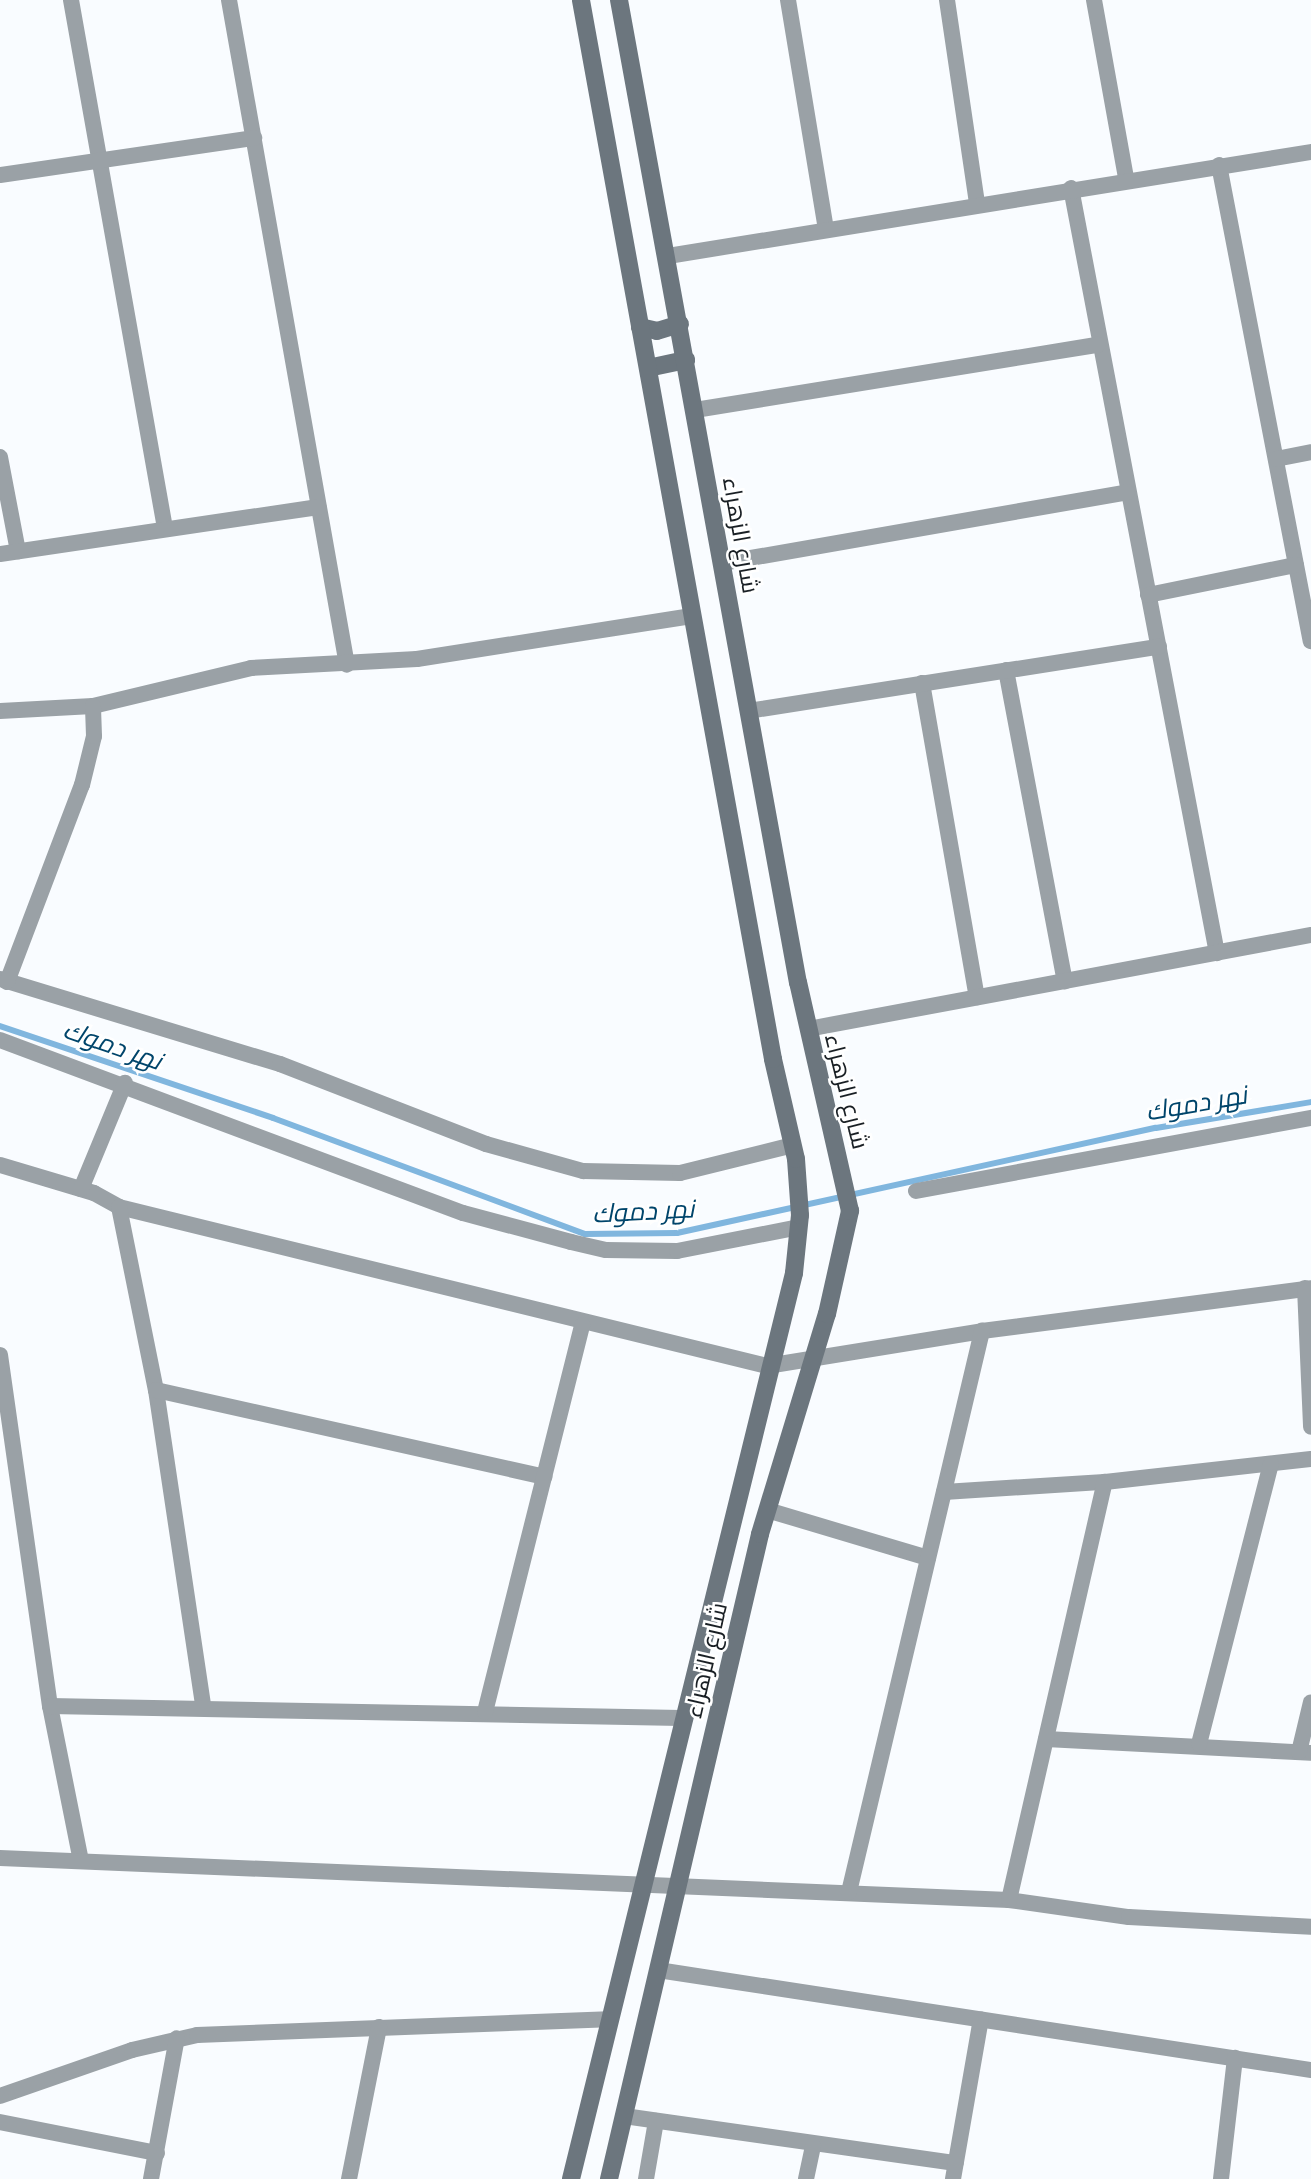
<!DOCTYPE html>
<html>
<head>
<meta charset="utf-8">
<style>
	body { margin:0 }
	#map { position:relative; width:1311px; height:2179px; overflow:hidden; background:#f9fcff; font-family:"Exo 2",Cairo,sans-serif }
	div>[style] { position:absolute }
	.stream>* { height:6px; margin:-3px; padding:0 3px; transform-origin:3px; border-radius:3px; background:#80b6de }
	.minor>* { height:16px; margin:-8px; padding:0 8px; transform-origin:8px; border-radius:8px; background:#9aa1a6 }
	.secondary>* { height:18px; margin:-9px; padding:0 9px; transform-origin:9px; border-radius:9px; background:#6c767e }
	span { translate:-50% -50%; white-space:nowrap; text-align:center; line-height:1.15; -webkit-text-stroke:5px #fff; paint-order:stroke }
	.street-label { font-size:24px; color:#191f24 }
	.water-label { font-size:26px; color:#00456b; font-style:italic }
</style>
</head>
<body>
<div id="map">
	<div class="stream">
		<i style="left:0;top:1026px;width:288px;rotate:18.6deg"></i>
		<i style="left:273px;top:1118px;width:333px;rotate:20.4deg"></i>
		<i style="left:585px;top:1234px;width:92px;rotate:-0.6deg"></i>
		<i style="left:677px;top:1233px;width:490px;rotate:-12.4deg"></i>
		<i style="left:1156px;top:1128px;width:157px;rotate:-9.5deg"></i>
	</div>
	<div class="minor">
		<i style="left:71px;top:0;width:536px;rotate:79.91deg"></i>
		<i style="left:229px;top:0;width:675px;rotate:79.94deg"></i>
		<i style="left:788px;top:0;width:232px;rotate:80.6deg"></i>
		<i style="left:947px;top:0;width:206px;rotate:81.6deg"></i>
		<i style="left:1094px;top:0;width:181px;rotate:79.8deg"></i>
		<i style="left:1219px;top:165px;width:485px;rotate:79.1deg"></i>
		<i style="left:0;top:175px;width:257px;rotate:-8.3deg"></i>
		<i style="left:1071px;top:188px;width:779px;rotate:79.2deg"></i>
		<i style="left:668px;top:256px;width:651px;rotate:-9.19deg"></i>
		<i style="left:695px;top:410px;width:408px;rotate:-9.2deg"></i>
		<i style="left:0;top:457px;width:96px;rotate:79.2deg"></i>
		<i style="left:1276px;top:459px;width:36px;rotate:-11deg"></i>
		<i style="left:0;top:554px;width:322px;rotate:-8.4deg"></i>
		<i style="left:722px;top:563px;width:411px;rotate:-9.9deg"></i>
		<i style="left:1148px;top:595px;width:151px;rotate:-11.5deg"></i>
		<i style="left:1006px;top:670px;width:317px;rotate:79.3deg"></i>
		<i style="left:922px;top:683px;width:319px;rotate:80.1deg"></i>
		<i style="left:0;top:711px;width:93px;rotate:-3.1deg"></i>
		<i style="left:93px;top:706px;width:163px;rotate:-13.5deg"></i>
		<i style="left:251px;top:668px;width:166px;rotate:-3.1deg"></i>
		<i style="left:417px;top:659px;width:278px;rotate:-8.9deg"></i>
		<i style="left:748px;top:711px;width:416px;rotate:-8.9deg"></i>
		<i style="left:0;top:979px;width:293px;rotate:16.9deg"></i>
		<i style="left:280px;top:1064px;width:221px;rotate:21.2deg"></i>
		<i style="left:486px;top:1144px;width:101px;rotate:15.6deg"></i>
		<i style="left:583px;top:1171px;width:97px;rotate:1.2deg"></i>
		<i style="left:680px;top:1173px;width:116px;rotate:-13.9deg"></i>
		<i style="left:7px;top:982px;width:211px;rotate:-69.2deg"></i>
		<i style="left:82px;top:785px;width:50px;rotate:-76.2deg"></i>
		<i style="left:94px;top:736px;width:30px;rotate:-92deg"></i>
		<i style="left:808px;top:1029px;width:512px;rotate:-10.59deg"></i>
		<i style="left:0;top:1040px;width:494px;rotate:20.5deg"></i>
		<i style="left:463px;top:1213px;width:112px;rotate:15deg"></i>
		<i style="left:571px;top:1242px;width:36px;rotate:13deg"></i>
		<i style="left:606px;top:1250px;width:71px;rotate:0.8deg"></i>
		<i style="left:677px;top:1251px;width:124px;rotate:-11.1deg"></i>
		<i style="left:0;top:1165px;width:98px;rotate:16.6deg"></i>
		<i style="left:94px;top:1193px;width:29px;rotate:29deg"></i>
		<i style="left:119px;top:1207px;width:667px;rotate:13.79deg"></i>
		<i style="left:767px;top:1366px;width:218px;rotate:-9.2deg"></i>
		<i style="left:982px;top:1331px;width:332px;rotate:-7.4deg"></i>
		<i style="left:81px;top:1189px;width:115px;rotate:-67.5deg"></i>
		<i style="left:916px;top:1191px;width:402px;rotate:-10.5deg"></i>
		<i style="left:119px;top:1207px;width:187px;rotate:78.6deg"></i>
		<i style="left:156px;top:1390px;width:319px;rotate:81.5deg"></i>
		<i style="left:1305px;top:1288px;width:139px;rotate:87.5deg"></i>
		<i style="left:0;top:1355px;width:355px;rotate:81.9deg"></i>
		<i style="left:50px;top:1706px;width:158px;rotate:78.7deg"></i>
		<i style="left:156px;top:1390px;width:398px;rotate:12.6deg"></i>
		<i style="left:944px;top:1492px;width:161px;rotate:-3.6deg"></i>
		<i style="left:1105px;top:1482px;width:207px;rotate:-6.4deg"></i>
		<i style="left:767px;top:1510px;width:168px;rotate:16.6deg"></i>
		<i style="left:50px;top:1706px;width:631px;rotate:1.09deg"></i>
		<i style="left:485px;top:1712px;width:399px;rotate:-75.9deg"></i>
		<i style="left:1046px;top:1739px;width:265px;rotate:3deg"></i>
		<i style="left:1199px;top:1744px;width:289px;rotate:-75.6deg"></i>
		<i style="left:1299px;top:1752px;width:51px;rotate:-76.5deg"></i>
		<i style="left:0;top:1858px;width:1010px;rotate:2.38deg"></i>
		<i style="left:1009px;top:1900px;width:121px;rotate:8.1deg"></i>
		<i style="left:1129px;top:1917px;width:182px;rotate:3.1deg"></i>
		<i style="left:849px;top:1892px;width:577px;rotate:-76.66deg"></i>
		<i style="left:1009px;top:1900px;width:429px;rotate:-77.1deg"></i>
		<i style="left:658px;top:1970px;width:661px;rotate:8.71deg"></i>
		<i style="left:0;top:2096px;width:140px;rotate:-19.2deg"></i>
		<i style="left:132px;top:2050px;width:67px;rotate:-13deg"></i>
		<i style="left:197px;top:2035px;width:411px;rotate:-2.2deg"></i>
		<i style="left:624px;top:2116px;width:335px;rotate:8.1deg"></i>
		<i style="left:0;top:2122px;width:160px;rotate:11.2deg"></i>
		<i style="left:151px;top:2179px;width:143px;rotate:-79.6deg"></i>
		<i style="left:349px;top:2179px;width:155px;rotate:-78.8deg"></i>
		<i style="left:646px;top:2179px;width:59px;rotate:-80.2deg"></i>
		<i style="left:806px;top:2179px;width:34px;rotate:-78deg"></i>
		<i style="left:953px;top:2179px;width:162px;rotate:-80.1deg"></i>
		<i style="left:1221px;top:2179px;width:122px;rotate:-83.4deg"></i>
	</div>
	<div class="secondary">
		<i style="left:640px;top:327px;width:17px;rotate:13deg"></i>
		<i style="left:657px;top:331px;width:24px;rotate:-17deg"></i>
		<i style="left:648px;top:368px;width:39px;rotate:-12deg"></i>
		<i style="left:571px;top:2179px;width:933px;rotate:-76.17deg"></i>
		<i style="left:794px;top:1273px;width:58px;rotate:-84.1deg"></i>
		<i style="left:800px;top:1215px;width:56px;rotate:-94.1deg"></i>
		<i style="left:796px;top:1159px;width:103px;rotate:-103deg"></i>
		<i style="left:773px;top:1059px;width:1076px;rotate:-100.28deg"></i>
		<i style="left:609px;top:2179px;width:662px;rotate:-76.82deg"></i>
		<i style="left:760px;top:1534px;width:230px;rotate:-73.1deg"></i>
		<i style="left:827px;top:1314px;width:106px;rotate:-77.4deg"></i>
		<i style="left:850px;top:1211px;width:234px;rotate:-102.8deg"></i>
		<i style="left:798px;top:983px;width:999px;rotate:-100.32deg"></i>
	</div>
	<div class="street-label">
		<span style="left:742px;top:535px;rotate:80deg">شارع الزهراء</span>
		<span style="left:848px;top:1091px;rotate:76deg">شارع الزهراء</span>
		<span style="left:705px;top:1660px;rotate:-77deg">شارع الزهراء</span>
	</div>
	<div class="water-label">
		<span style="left:113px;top:1044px;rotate:19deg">نهر دموك</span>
		<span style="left:1196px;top:1102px;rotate:-10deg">نهر دموك</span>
		<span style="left:643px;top:1210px;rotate:-3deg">نهر دموك</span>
	</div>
</div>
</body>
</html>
